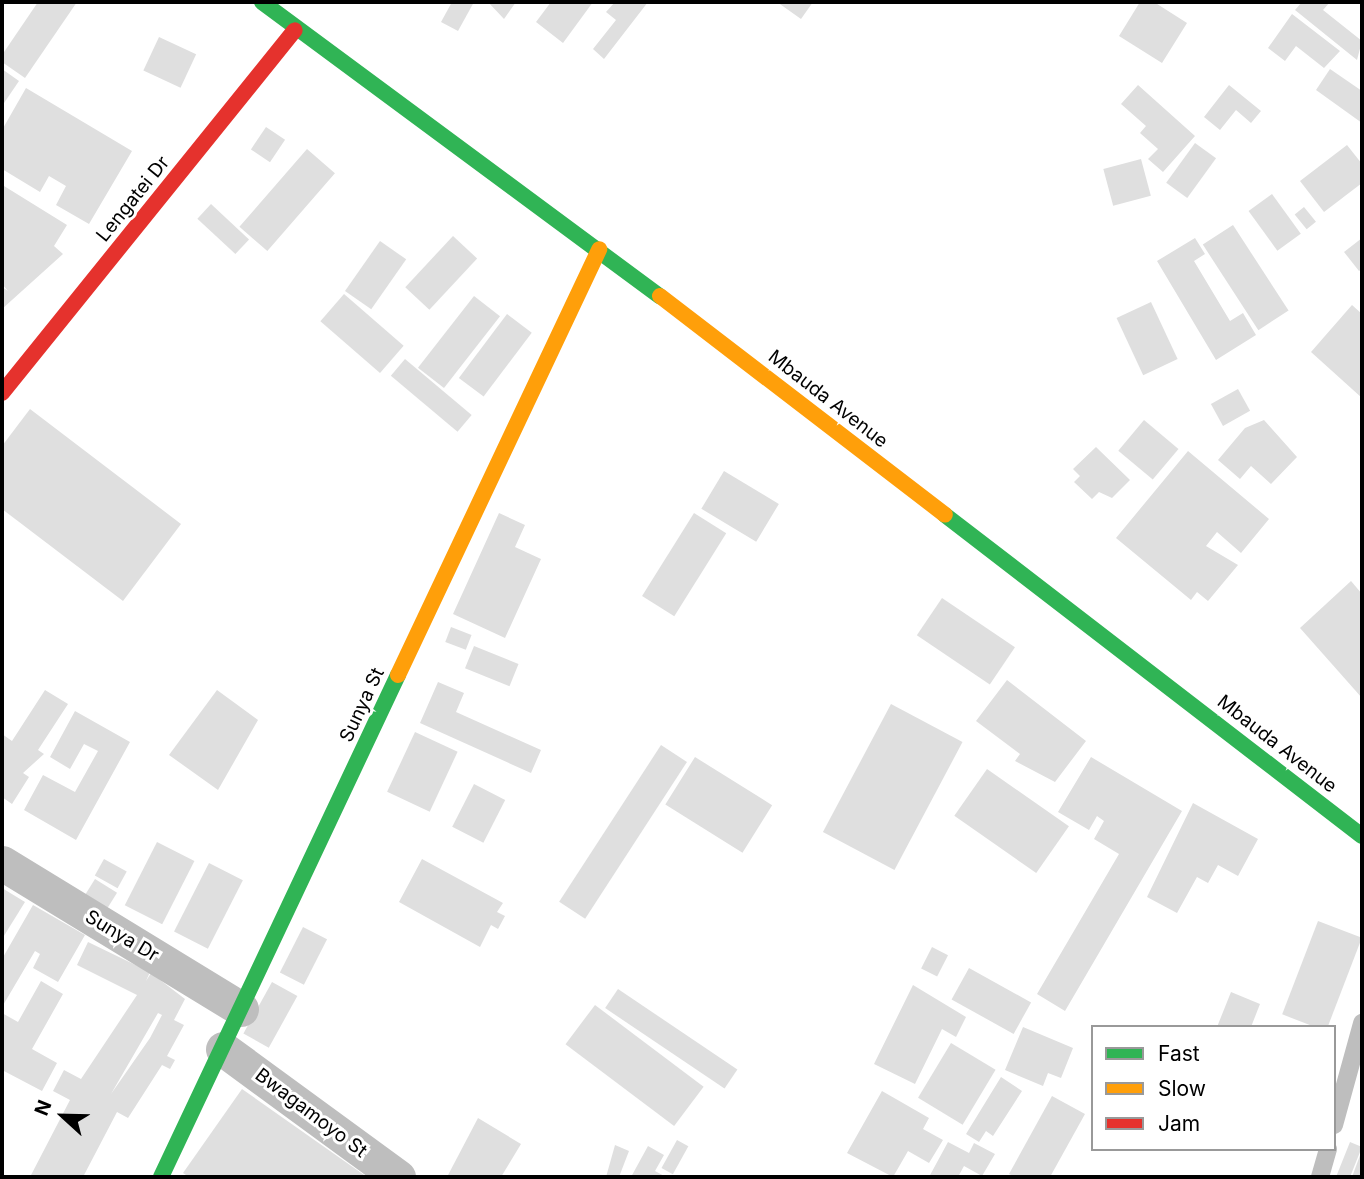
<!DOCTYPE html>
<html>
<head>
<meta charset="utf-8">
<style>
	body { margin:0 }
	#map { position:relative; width:1364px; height:1179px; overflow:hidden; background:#fff; font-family:Inter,sans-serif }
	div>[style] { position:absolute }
	.building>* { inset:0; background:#dfdfdf; transform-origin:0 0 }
	.lane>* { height:18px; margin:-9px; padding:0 9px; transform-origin:9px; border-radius:9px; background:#bebebe }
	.street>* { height:35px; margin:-17.5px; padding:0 17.5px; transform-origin:17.5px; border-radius:17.5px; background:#bebebe }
	.fast>* { height:16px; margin:-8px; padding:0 8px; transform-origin:8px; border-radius:8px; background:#30b455 }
	.slow>* { height:16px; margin:-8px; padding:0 8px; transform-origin:8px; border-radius:8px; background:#ff9f0a }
	.jam>* { height:16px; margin:-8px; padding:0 8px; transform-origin:8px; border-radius:8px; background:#e5322d }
	span { translate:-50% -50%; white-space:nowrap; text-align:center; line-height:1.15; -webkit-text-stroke:6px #fff; paint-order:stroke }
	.street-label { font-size:19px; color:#000 }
	.frame { position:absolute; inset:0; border:4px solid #000; pointer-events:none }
	.legend { position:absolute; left:1091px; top:1025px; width:245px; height:126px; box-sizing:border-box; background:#fff; border:2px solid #999; margin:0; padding:9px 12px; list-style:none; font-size:21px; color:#000 }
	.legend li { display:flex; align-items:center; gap:14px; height:35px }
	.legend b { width:35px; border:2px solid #999 }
	.north { position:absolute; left:28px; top:1081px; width:70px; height:70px; -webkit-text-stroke:5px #fff; paint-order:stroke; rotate:292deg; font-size:19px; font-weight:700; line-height:28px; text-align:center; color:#000 }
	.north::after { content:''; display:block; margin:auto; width:24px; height:32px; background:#000; clip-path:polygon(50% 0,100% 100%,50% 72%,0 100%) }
</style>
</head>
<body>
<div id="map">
	<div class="building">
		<i style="clip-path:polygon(38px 2px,77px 2px,25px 78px,2px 62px,2px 55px)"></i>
		<i style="clip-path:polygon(452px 2px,474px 2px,458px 31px,441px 22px)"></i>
		<i style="clip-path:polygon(488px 2px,516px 2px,504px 19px)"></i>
		<i style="clip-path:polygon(551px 2px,593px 2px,563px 43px,536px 22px)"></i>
		<i style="clip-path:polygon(615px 2px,648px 2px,604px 59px,593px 49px,616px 20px,606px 12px)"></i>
		<i style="clip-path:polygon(777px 2px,813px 2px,801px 19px)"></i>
		<i style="clip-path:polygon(1140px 2px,1154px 2px,1187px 23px,1162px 63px,1119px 36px)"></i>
		<i style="clip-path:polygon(1302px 2px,1330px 2px,1323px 10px,1362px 41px,1357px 60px,1295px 10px)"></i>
		<i style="clip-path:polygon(1292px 14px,1340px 51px,1324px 68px,1296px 46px,1285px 61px,1268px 48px)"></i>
		<i style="left:159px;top:37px;width:41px;height:37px;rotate:25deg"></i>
		<i style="clip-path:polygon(2px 69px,19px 81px,2px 106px)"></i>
		<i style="clip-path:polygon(1330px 69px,1362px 91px,1362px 123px,1316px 90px)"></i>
		<i style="clip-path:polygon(1138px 85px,1195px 136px,1163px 172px,1148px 159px,1158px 149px,1140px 133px,1146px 126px,1121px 104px)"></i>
		<i style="clip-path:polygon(1229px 85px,1261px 111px,1251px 123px,1236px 110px,1220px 130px,1204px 117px)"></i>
		<i style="clip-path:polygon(26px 88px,132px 151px,89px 224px,56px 205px,66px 186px,49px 176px,40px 192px,2px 169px,2px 130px)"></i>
		<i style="left:266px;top:127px;width:23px;height:27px;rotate:34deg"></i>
		<i style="left:1195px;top:143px;width:26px;height:49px;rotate:36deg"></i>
		<i style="clip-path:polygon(1347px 145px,1362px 164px,1362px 183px,1324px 212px,1300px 181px)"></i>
		<i style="left:307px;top:149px;width:37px;height:103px;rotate:41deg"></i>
		<i style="left:1141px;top:159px;width:38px;height:39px;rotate:75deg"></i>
		<i style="clip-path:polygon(4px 186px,67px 225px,54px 246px,63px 254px,2px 309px,2px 287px,8px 291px,2px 284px)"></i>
		<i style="left:1272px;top:194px;width:49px;height:29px;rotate:54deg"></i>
		<i style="left:211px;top:204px;width:52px;height:20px;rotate:43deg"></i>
		<i style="left:1304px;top:207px;width:19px;height:12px;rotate:51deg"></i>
		<i style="left:1233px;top:225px;width:102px;height:36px;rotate:57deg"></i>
		<i style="left:453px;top:236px;width:33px;height:70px;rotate:43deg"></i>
		<i style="clip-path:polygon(1195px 238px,1205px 254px,1194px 261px,1230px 321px,1243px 313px,1256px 335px,1216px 360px,1157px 261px)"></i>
		<i style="clip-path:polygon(1362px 238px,1362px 269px,1359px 271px,1344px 252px)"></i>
		<i style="left:380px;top:241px;width:32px;height:61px;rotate:35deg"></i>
		<i style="left:344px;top:294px;width:79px;height:36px;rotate:41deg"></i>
		<i style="left:474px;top:296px;width:33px;height:91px;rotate:38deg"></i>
		<i style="left:1151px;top:302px;width:63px;height:38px;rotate:65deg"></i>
		<i style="clip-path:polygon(1352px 305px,1362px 314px,1362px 398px,1311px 352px)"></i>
		<i style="left:507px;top:314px;width:31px;height:80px;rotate:37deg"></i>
		<i style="left:405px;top:359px;width:87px;height:22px;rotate:40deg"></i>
		<i style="left:1238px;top:389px;width:25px;height:31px;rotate:61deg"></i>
		<i style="clip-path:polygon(30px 409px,181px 524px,123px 601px,2px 509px,2px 446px)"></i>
		<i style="left:1144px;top:420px;width:45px;height:40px;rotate:40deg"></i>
		<i style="clip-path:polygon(1264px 420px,1297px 457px,1271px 484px,1251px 466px,1240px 479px,1218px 460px,1245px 428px)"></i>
		<i style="clip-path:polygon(1096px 447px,1130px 480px,1112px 498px,1099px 492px,1092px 499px,1074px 482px,1080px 476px,1073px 469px)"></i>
		<i style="clip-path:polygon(1188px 451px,1269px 519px,1241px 553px,1217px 532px,1206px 546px,1238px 565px,1208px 601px,1197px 592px,1191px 600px,1116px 538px)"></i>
		<i style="left:724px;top:471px;width:64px;height:44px;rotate:31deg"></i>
		<i style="clip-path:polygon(499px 513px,525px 525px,515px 547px,541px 559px,505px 638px,453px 614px)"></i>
		<i style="left:694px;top:513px;width:38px;height:98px;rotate:32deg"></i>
		<i style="clip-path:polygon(1351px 581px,1362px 594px,1362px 698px,1300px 628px)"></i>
		<i style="left:942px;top:598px;width:88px;height:45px;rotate:34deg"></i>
		<i style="left:451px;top:627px;width:22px;height:16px;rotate:21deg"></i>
		<i style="left:474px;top:646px;width:48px;height:24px;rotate:22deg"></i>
		<i style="clip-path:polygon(1007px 680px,1086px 741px,1055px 782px,1015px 761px,1020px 754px,976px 721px)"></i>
		<i style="clip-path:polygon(438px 682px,464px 693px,456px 712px,541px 750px,531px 773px,420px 723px)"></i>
		<i style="clip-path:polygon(45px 690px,68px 704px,38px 750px,44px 754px,23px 773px,29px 777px,12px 804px,2px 797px,2px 734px,12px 741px)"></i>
		<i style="clip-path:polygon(217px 690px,258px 720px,218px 790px,169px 755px)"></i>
		<i style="left:891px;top:704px;width:81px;height:145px;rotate:28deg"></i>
		<i style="clip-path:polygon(75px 711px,130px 742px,76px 840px,24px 810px,43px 775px,75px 792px,98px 751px,84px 744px,70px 769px,50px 757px)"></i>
		<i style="left:415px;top:732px;width:47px;height:66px;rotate:25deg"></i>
		<i style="left:661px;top:745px;width:31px;height:187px;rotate:33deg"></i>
		<i style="left:695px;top:757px;width:91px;height:56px;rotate:32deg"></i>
		<i style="clip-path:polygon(1091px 757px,1182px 811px,1065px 1011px,1037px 994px,1119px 854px,1094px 839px,1104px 821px,1097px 816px,1089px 830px,1058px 812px)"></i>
		<i style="left:987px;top:769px;width:100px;height:57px;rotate:35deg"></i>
		<i style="left:474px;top:784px;width:35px;height:48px;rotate:27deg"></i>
		<i style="clip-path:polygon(1193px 803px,1258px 839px,1238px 876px,1218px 865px,1208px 883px,1197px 877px,1177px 913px,1147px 897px)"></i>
		<i style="left:157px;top:842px;width:42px;height:71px;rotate:27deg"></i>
		<i style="left:104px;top:859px;width:26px;height:19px;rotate:29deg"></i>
		<i style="clip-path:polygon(422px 859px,503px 903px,497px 912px,505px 916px,498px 929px,491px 925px,480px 947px,399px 902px)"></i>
		<i style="left:209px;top:863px;width:38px;height:77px;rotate:27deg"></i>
		<i style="left:95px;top:879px;width:26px;height:18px;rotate:32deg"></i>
		<i style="clip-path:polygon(2px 888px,25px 902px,2px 939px)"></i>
		<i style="clip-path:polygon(33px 905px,85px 935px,58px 982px,33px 968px,40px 954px,35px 951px,2px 1007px,2px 959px)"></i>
		<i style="left:1318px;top:921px;width:47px;height:100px;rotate:21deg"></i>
		<i style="left:303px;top:927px;width:27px;height:51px;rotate:27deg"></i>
		<i style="clip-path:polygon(evenodd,88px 942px,150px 972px,146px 981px,151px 973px,185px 999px,174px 1020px,184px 1025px,167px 1056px,175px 1060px,170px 1069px,162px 1065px,128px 1118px,117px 1112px,83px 1177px,30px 1177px,70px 1100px,53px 1091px,64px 1070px,81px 1079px,137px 995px,77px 965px,88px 942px,158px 1013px,162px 1015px,150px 1038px,111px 1094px,158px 1013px)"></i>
		<i style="left:932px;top:947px;width:18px;height:24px;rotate:27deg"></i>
		<i style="left:969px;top:968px;width:71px;height:36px;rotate:29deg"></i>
		<i style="clip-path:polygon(41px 981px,63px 994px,32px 1049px,57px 1063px,42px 1091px,2px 1070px,2px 1013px,18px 1022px)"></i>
		<i style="left:272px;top:982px;width:29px;height:59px;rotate:29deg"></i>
		<i style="clip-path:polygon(913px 985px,966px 1017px,956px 1037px,942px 1029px,915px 1084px,874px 1064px)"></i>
		<i style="left:618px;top:989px;width:144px;height:23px;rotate:34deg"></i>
		<i style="clip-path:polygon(1231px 992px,1260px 1004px,1251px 1027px,1217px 1027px)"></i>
		<i style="left:595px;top:1005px;width:136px;height:49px;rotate:37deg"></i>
		<i style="clip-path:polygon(1023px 1027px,1073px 1048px,1061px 1078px,1048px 1073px,1043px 1086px,1005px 1070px)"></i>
		<i style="left:951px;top:1043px;width:52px;height:64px;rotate:31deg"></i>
		<i style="clip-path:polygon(1001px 1077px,1022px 1091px,993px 1136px,986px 1131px,979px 1142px,966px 1134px)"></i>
		<i style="clip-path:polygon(242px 1089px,367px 1177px,189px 1177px,183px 1173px)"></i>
		<i style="clip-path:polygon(882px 1091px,929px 1118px,923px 1129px,943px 1140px,929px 1163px,908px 1151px,893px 1177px,847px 1153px)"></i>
		<i style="clip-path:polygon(1052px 1096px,1085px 1114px,1050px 1177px,1015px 1177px,1009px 1174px)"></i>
		<i style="clip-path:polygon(478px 1118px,521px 1144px,501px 1177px,447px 1177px)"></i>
		<i style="left:677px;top:1140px;width:13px;height:32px;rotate:29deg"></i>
		<i style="clip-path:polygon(948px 1142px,969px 1153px,974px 1143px,995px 1154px,982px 1176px,964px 1166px,958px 1177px,929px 1177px)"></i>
		<i style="clip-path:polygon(1350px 1142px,1362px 1147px,1350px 1177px,1336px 1177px)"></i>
		<i style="clip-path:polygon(615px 1145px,629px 1151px,619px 1177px,606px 1177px)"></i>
		<i style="clip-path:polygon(648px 1146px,664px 1155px,655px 1171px,666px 1177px,631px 1177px)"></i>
		<i style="clip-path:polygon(1362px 1150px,1362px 1177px,1352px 1177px)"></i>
	</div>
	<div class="lane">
		<i style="left:1334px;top:1125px;width:106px;rotate:-74.6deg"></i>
		<i style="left:1320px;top:1177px;width:29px;rotate:-74deg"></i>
	</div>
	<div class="street">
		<i style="left:2px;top:863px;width:280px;rotate:31.4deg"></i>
		<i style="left:223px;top:1049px;width:217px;rotate:36.2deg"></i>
	</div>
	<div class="fast">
		<i style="left:262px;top:2px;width:495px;rotate:36.5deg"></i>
		<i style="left:945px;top:515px;width:526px;rotate:37.59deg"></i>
		<i style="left:161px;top:1177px;width:555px;rotate:-64.73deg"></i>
	</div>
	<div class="slow">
		<i style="left:660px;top:296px;width:359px;rotate:37.5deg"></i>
		<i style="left:398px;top:675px;width:471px;rotate:-64.7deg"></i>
	</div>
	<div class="jam">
		<i style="left:2px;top:393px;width:466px;rotate:-51.1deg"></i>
	</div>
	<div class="street-label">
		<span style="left:133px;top:199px;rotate:-51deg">Lengatei Dr</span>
		<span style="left:828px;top:399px;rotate:38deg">Mbauda Avenue</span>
		<span style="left:362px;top:705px;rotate:-65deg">Sunya St</span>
		<span style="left:1277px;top:744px;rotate:38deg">Mbauda Avenue</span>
		<span style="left:122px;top:936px;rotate:31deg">Sunya Dr</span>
		<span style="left:311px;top:1113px;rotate:37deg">Bwagamoyo St</span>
	</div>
	<div class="frame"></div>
	<ul class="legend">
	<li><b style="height:9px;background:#30b455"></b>Fast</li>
	<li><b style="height:9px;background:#ff9f0a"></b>Slow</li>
	<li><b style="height:9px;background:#e5322d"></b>Jam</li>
	</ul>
	<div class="north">N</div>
</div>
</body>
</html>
